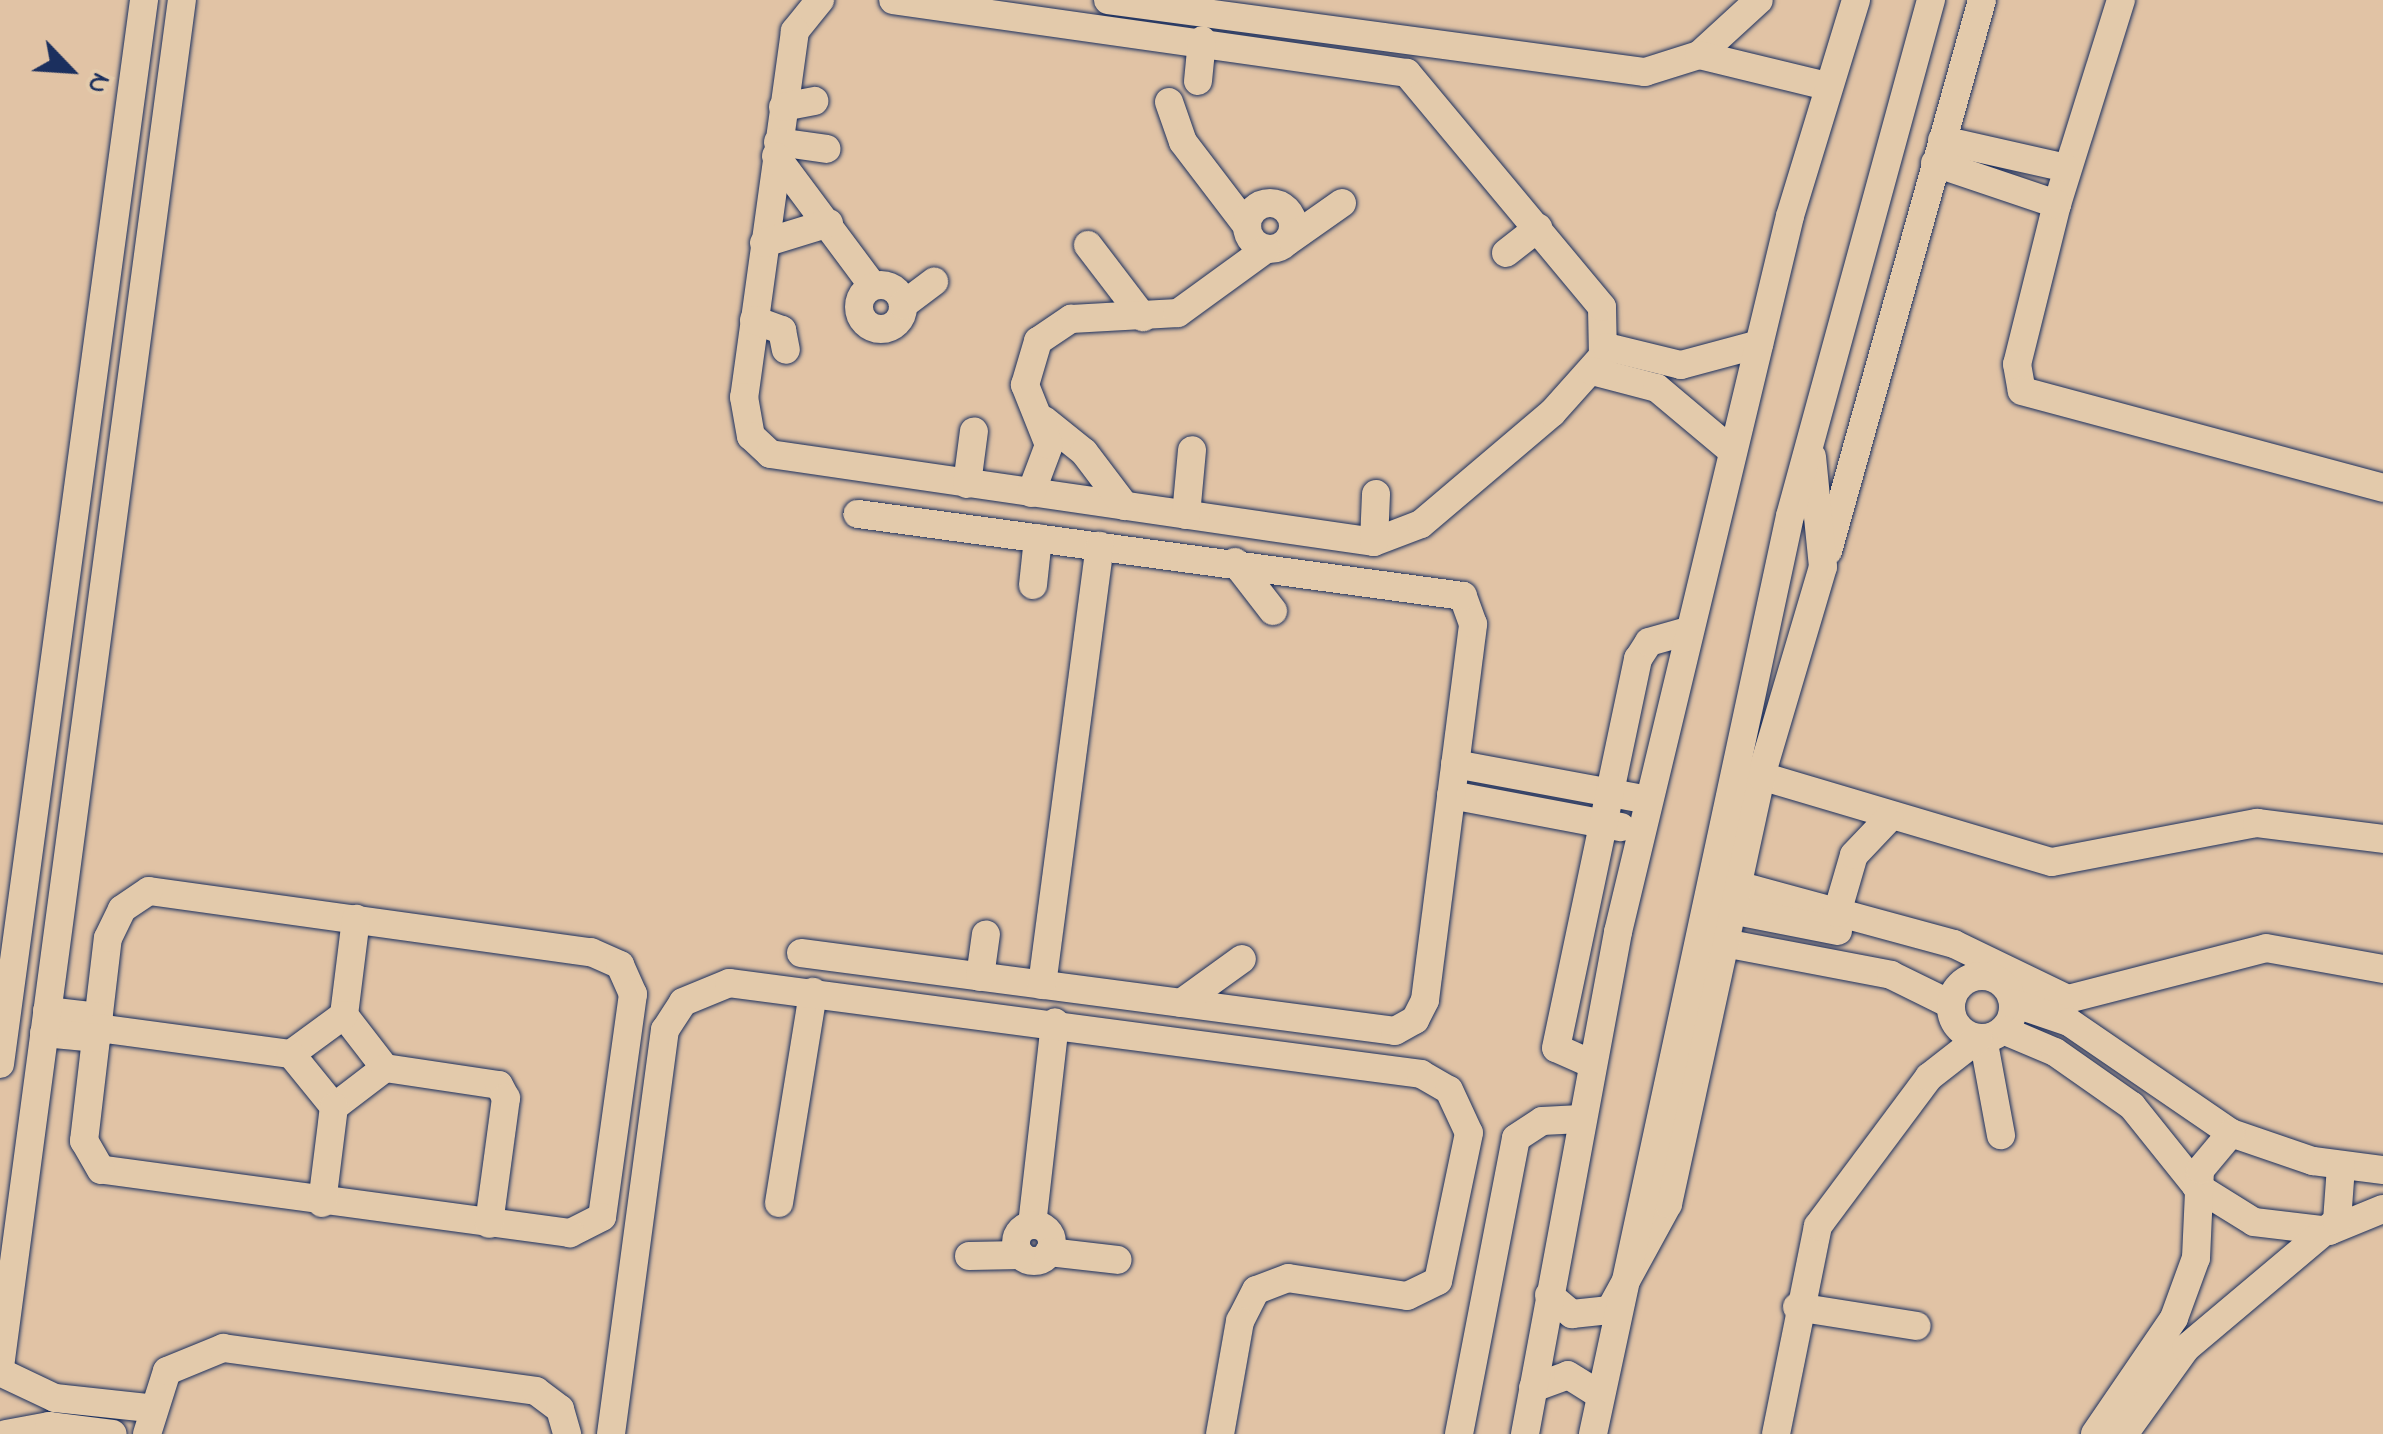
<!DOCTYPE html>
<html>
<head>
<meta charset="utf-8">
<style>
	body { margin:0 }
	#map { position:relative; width:2383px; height:1434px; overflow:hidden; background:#e1c3a5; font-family:"Indie Flower",sans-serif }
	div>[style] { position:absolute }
	.roads { filter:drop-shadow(0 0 2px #1b2f5e) drop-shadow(0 0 2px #1b2f5e) }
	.minor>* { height:28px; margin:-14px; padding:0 14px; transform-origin:14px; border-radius:14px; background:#e3caab }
	.minor>.ring { margin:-14px; padding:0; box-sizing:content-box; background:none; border:28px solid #e3caab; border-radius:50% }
	span { translate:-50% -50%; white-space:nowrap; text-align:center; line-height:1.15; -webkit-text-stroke:8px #e3caab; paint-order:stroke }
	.north { position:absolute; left:20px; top:20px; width:100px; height:100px; -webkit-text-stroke:8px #e3caab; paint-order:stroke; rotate:115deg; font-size:28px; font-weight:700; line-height:40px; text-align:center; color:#1b2f5e }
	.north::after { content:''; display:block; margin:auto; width:35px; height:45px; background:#1b2f5e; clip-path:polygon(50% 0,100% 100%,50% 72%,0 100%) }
</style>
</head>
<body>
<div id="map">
	<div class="roads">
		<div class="minor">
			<i style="left:820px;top:0;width:40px;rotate:129deg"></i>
			<i style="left:795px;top:31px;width:370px;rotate:97.9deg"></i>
			<i style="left:744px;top:397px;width:40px;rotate:80deg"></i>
			<i style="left:751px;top:436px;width:26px;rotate:43deg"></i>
			<i style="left:770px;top:454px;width:610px;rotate:8.29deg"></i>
			<i style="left:1374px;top:542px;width:50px;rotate:-21deg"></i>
			<i style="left:1421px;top:524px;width:172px;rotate:-40.3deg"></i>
			<i style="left:1552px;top:413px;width:76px;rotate:-48.2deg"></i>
			<i style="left:1603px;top:356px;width:49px;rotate:-91.2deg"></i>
			<i style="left:1602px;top:307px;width:305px;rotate:-129.8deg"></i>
			<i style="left:1407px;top:73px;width:519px;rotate:-171.92deg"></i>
			<i style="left:1108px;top:0;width:542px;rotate:7.64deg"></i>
			<i style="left:1645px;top:72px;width:57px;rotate:-17.5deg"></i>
			<i style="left:1699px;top:55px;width:81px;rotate:-42.5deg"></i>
			<i style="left:2121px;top:0;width:214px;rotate:107.4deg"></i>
			<i style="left:2057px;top:204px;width:165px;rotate:104deg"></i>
			<i style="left:2017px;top:364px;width:27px;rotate:80deg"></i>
			<i style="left:2022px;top:391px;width:374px;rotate:15deg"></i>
			<i style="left:1699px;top:55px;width:132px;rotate:13.6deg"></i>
			<i style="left:1198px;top:81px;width:41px;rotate:-84.4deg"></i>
			<i style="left:1169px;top:102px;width:42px;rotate:70.7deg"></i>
			<i style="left:1183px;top:142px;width:106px;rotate:52.7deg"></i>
			<i style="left:783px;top:107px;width:32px;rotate:-11deg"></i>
			<i style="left:1942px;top:140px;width:127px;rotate:12.7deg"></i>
			<i style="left:778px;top:142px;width:49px;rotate:8.1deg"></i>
			<i style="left:776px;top:156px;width:162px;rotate:53.3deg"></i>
			<i style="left:1935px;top:163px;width:129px;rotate:18.6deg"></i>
			<i class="ring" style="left:1247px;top:203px;width:18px;height:18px"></i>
			<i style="left:1288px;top:241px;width:66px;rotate:-35.1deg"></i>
			<i style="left:764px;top:243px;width:68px;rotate:-17.1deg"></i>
			<i style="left:1088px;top:245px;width:91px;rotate:52.6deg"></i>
			<i style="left:1506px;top:253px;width:41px;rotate:-38deg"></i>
			<i class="ring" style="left:859px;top:285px;width:16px;height:16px"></i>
			<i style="left:903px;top:305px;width:39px;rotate:-37deg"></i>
			<i style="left:754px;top:320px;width:30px;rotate:20deg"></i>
			<i style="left:782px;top:330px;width:20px;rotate:79deg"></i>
			<i style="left:1607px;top:347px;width:76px;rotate:13.7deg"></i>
			<i style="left:1681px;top:365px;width:81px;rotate:-15.1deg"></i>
			<i style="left:1592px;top:371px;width:67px;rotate:14.7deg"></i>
			<i style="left:1657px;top:388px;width:97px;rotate:40deg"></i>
			<i style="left:1044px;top:420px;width:51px;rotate:38.7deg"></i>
			<i style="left:1084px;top:452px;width:68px;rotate:52.8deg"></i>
			<i style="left:967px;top:484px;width:53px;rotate:-82.5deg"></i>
			<i style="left:1031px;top:493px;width:51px;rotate:-69.4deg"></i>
			<i style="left:1049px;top:445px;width:65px;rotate:-111.8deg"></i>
			<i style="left:1025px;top:385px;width:46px;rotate:-73.5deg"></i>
			<i style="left:1038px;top:341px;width:40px;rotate:-34deg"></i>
			<i style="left:1071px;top:319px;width:107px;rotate:-3.2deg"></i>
			<i style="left:1178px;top:313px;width:109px;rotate:-36deg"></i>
			<i style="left:1186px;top:515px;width:65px;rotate:-84.7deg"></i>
			<i style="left:1374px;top:542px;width:48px;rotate:-87.6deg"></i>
			<i style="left:1828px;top:551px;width:572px;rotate:-74.38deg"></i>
			<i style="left:1235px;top:562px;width:62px;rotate:52.2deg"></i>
			<i style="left:1033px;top:585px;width:47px;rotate:-83.9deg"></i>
			<i style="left:1455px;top:764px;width:197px;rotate:10.5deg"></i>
			<i style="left:1761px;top:776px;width:303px;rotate:16.5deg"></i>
			<i style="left:2052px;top:862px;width:209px;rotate:-10.8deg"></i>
			<i style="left:2257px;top:823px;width:127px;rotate:7.2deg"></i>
			<i style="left:1451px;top:795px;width:173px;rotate:10.7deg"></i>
			<i style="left:1737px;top:885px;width:225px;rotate:15.2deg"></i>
			<i style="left:1954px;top:944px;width:127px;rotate:25.8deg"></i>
			<i style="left:2068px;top:999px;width:204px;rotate:-14.4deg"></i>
			<i style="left:2266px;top:948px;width:119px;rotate:10.2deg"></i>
			<i style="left:149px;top:891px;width:446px;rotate:7.9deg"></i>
			<i style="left:591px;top:952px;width:32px;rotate:24deg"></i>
			<i style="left:620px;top:965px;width:32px;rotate:66deg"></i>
			<i style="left:633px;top:994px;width:225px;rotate:97.9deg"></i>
			<i style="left:602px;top:1217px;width:36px;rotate:153deg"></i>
			<i style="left:570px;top:1233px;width:473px;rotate:-172.3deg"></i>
			<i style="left:101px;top:1170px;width:34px;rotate:-120deg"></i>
			<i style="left:84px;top:1141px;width:204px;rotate:-83.3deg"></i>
			<i style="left:108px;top:938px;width:32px;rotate:-64deg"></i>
			<i style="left:122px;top:909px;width:32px;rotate:-34deg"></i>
			<i style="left:1731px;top:910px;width:109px;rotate:11.1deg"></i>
			<i style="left:1837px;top:913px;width:60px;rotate:-73.7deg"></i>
			<i style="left:1854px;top:855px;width:52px;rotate:-46.5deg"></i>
			<i style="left:1724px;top:943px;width:170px;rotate:10.8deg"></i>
			<i style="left:1891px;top:975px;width:66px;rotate:26.2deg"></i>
			<i style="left:801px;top:953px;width:599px;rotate:7.48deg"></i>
			<i style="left:1395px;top:1031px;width:23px;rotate:-29deg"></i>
			<i style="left:1415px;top:1020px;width:22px;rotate:-63deg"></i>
			<i style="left:1425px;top:1000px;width:379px;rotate:-82.7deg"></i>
			<i style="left:1473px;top:624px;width:30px;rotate:-110deg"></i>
			<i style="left:1463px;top:596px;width:611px;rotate:-172.28deg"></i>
			<i class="ring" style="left:1951px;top:976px;width:34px;height:34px"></i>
			<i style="left:980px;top:977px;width:43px;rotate:-82.1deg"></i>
			<i style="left:1042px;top:985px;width:443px;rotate:-82.5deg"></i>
			<i style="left:1181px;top:1003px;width:75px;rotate:-35.8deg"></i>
			<i style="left:2013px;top:1003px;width:59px;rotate:18.7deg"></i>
			<i style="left:2069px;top:1022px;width:196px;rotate:34.4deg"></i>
			<i style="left:2231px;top:1133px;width:87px;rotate:18.9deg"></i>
			<i style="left:2313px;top:1161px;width:71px;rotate:7.3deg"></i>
			<i style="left:47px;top:1011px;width:52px;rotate:6.6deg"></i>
			<i style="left:344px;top:1015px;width:97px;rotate:-82.9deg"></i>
			<i style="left:98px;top:1028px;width:195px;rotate:7.7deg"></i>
			<i style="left:2003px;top:1030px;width:56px;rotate:22.9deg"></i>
			<i style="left:2055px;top:1052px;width:94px;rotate:35deg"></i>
			<i style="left:2132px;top:1106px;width:102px;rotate:51.3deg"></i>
			<i style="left:2196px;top:1186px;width:68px;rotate:31.8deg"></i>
			<i style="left:2254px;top:1222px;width:76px;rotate:6.8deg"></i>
			<i style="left:2329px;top:1231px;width:58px;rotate:-22.2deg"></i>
			<i style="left:44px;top:1033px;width:53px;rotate:5.4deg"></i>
			<i style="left:1983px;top:1038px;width:99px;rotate:79.5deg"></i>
			<i style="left:0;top:1064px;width:1074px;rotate:-82.29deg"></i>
			<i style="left:1592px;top:1064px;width:39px;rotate:-156deg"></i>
			<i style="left:1556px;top:1048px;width:398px;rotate:-78.1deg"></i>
			<i style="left:1638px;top:659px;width:20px;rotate:-57deg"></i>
			<i style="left:1649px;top:642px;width:41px;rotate:-15.8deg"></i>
			<i style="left:385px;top:1068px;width:67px;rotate:-127.7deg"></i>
			<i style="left:344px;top:1015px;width:66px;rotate:143.7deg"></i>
			<i style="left:291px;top:1054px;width:68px;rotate:50.9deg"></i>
			<i style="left:334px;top:1107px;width:64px;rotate:-37.4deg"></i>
			<i style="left:385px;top:1068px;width:115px;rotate:8.5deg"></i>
			<i style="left:499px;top:1085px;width:15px;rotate:62deg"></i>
			<i style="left:506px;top:1098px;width:127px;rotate:97.7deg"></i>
			<i style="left:322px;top:1203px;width:97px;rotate:-82.9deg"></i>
			<i style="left:779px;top:1203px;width:214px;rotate:-80.8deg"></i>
			<i style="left:1032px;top:1225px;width:204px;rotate:-83.5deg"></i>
			<i class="ring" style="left:1016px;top:1225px;width:8px;height:8px"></i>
			<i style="left:1049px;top:1252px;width:69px;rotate:6.6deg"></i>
			<i style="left:969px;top:1256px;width:52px;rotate:-1.1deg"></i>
			<i style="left:1549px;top:1295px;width:30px;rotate:40deg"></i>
			<i style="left:1572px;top:1314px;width:38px;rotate:-6deg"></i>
			<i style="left:1610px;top:1310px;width:121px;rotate:-61.3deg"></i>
			<i style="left:1668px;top:1204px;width:438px;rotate:-77.7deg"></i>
			<i style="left:1761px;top:776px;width:218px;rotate:-73.5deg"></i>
			<i style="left:1823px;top:567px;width:111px;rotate:-95.7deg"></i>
			<i style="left:1797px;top:1307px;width:121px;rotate:9deg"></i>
			<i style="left:0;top:1367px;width:1379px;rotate:-82.42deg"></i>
			<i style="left:0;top:1372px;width:61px;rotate:25.3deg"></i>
			<i style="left:55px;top:1398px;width:95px;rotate:6.1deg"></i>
			<i style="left:1533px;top:1388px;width:37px;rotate:-20deg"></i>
			<i style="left:1568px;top:1375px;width:38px;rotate:32deg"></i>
			<i style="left:6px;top:1434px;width:44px;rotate:-10.5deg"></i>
			<i style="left:49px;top:1426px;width:64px;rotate:7.1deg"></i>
			<i style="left:147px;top:1434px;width:66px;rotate:-72.4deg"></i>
			<i style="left:167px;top:1371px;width:61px;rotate:-22.3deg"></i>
			<i style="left:223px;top:1348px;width:316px;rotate:7.8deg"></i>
			<i style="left:536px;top:1391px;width:30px;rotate:37deg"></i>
			<i style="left:560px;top:1409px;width:26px;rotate:74deg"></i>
			<i style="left:611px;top:1434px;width:408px;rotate:-82.4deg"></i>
			<i style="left:665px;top:1030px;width:33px;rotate:-57deg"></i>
			<i style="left:683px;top:1002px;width:50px;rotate:-22.4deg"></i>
			<i style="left:729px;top:983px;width:698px;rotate:7.49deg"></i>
			<i style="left:1421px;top:1074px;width:32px;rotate:30deg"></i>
			<i style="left:1449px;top:1090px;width:47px;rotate:65.1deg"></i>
			<i style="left:1469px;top:1133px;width:151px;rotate:101.8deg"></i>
			<i style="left:1438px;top:1281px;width:34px;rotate:154deg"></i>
			<i style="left:1407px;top:1296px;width:120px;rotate:-171.4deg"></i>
			<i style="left:1288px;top:1278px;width:34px;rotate:159deg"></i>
			<i style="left:1256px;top:1290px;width:35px;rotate:117deg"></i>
			<i style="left:1240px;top:1321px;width:115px;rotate:100deg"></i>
			<i style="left:1459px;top:1434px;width:301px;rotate:-79.1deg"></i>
			<i style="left:1516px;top:1138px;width:31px;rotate:-33deg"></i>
			<i style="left:1542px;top:1121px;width:39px;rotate:-3deg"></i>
			<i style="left:1525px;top:1434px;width:511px;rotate:-79.5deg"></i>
			<i style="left:1618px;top:932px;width:736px;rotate:-76.49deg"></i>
			<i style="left:1790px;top:216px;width:226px;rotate:-73deg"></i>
			<i style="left:1593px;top:1434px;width:939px;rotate:-77.89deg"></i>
			<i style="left:1790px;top:516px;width:535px;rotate:-74.72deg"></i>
			<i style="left:1776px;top:1434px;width:212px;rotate:-78.6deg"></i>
			<i style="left:1818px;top:1226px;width:186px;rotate:-53.3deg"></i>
			<i style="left:1929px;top:1077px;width:63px;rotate:-38deg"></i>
			<i style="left:2095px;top:1434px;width:140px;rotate:-55.7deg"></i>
			<i style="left:2174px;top:1318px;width:64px;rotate:-69.9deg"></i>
			<i style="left:2196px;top:1258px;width:88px;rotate:-87.4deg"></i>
			<i style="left:2200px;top:1170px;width:48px;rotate:-50deg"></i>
			<i style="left:2124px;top:1434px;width:106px;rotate:-54.2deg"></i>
			<i style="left:2186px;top:1348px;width:197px;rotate:-40.1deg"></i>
			<i style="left:2337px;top:1221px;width:55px;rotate:-85.8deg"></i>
		</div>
	</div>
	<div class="north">N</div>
</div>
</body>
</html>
